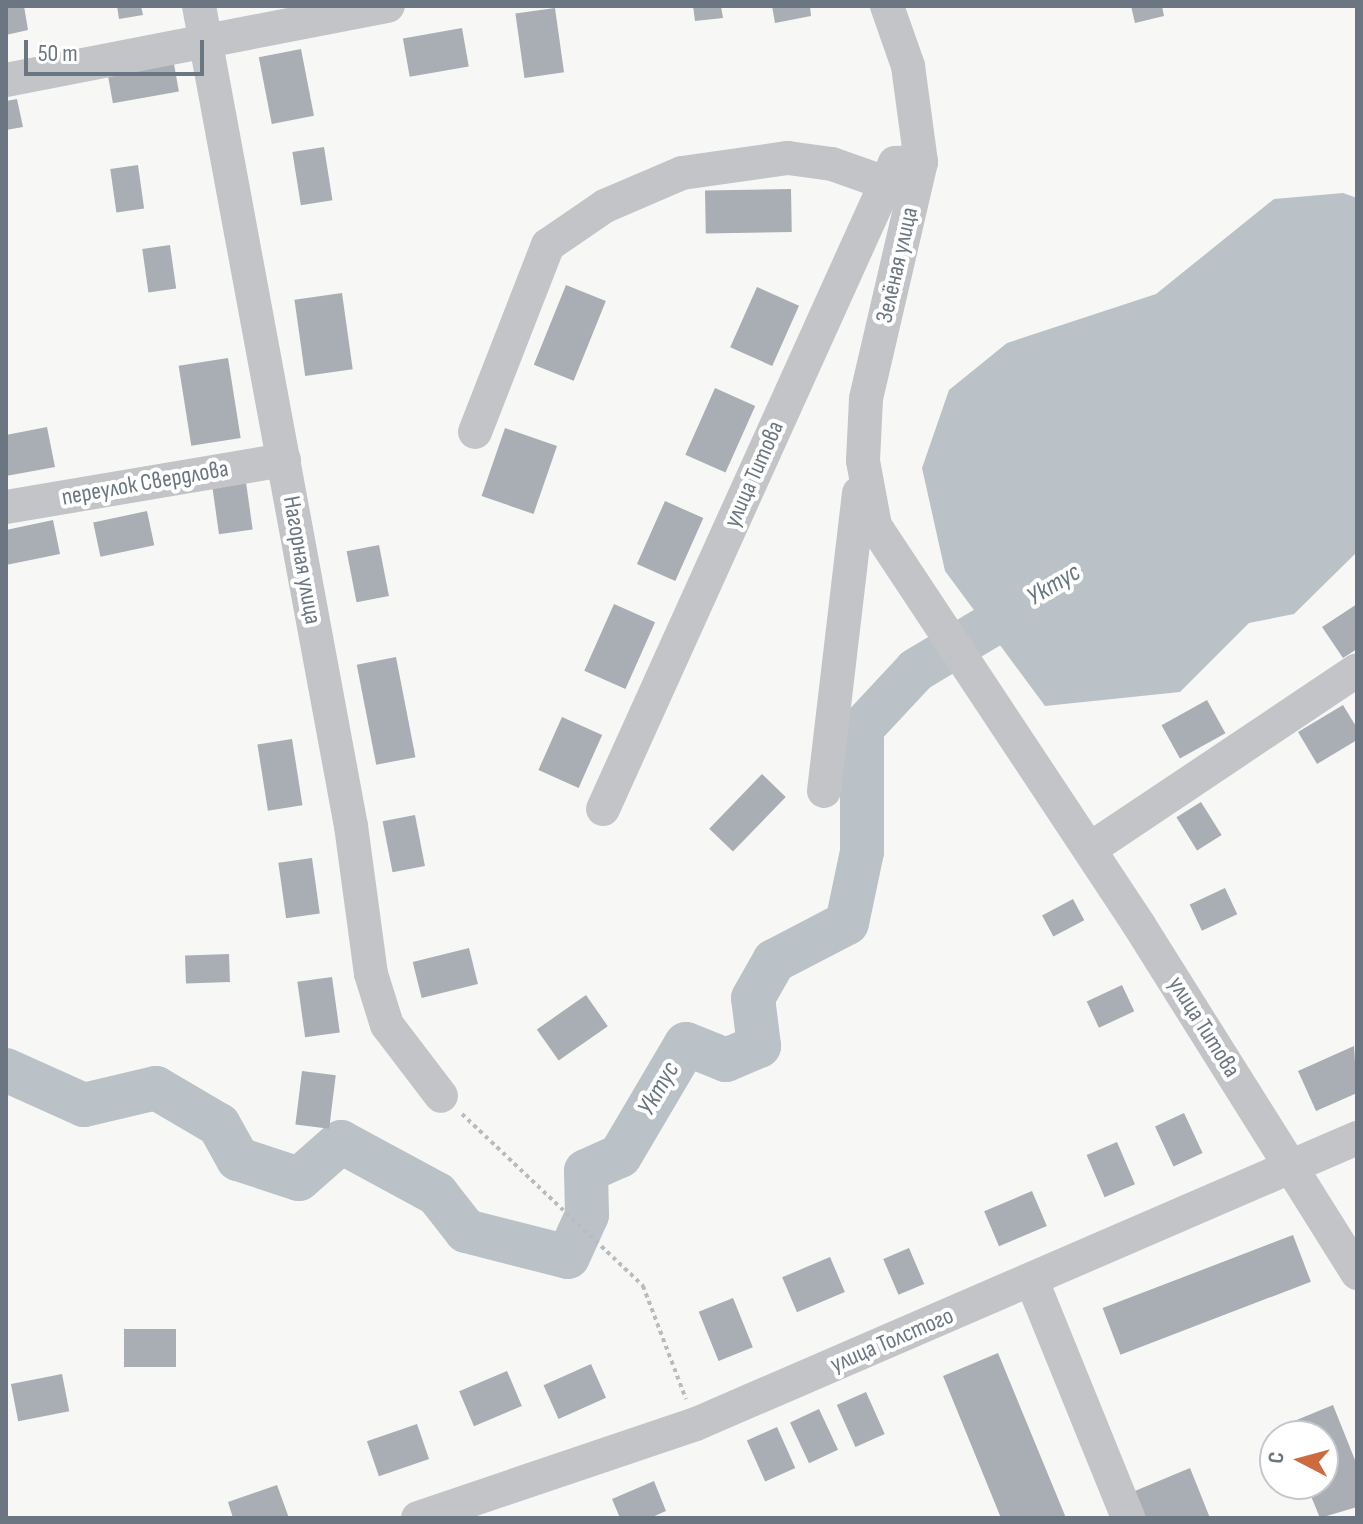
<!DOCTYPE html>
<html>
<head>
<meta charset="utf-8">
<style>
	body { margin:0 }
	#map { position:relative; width:1363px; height:1524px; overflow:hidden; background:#f7f8f5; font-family:"Sofia Sans Condensed",sans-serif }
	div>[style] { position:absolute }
	.water>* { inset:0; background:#bac2c7 }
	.river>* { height:44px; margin:-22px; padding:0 22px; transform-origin:22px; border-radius:22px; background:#bac2c7 }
	.building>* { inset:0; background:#a9aeb4; transform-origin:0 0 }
	.path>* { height:4px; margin-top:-2px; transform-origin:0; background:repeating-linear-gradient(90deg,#b9bcbe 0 4px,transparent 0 8px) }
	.minor>* { height:34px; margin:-17px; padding:0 17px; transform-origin:17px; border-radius:17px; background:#c2c4c8 }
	span { translate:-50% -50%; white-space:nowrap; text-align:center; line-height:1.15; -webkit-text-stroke:8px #fff; paint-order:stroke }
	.street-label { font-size:24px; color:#6b7682 }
	.water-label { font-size:26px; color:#67767e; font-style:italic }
	.frame { position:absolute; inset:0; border:8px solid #6b7682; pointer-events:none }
	.north { position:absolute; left:1259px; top:1420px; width:80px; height:80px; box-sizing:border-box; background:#fff; border:2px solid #c4c8cd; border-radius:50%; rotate:276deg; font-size:22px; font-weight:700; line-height:32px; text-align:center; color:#6b7682 }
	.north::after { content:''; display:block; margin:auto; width:28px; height:36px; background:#cd6b40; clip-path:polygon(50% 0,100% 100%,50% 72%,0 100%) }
	.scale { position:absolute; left:24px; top:40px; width:180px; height:36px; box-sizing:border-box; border:4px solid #6b7682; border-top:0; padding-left:10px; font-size:24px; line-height:28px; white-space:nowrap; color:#6b7682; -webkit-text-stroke:6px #fff; paint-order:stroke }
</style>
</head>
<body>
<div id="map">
	<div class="water">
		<i style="clip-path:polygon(1343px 193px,1357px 198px,1357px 552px,1294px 614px,1249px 623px,1180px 692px,1045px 706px,945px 571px,922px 468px,949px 390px,1007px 343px,1156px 294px,1274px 199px)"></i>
	</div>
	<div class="river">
		<i style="left:6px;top:1070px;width:85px;rotate:24.2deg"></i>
		<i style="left:84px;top:1105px;width:74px;rotate:-13.3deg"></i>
		<i style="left:156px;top:1088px;width:73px;rotate:30.4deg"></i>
		<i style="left:219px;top:1125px;width:39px;rotate:61deg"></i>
		<i style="left:238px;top:1159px;width:64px;rotate:18.2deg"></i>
		<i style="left:299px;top:1179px;width:56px;rotate:-41.4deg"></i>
		<i style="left:341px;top:1142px;width:109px;rotate:28.4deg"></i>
		<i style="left:437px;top:1194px;width:47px;rotate:51.9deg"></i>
		<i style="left:466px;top:1231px;width:105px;rotate:14.3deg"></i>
		<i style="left:568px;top:1257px;width:46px;rotate:-65.7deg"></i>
		<i style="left:587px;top:1215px;width:44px;rotate:-91.3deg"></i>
		<i style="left:586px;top:1171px;width:37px;rotate:-24deg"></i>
		<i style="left:620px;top:1156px;width:130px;rotate:-59.5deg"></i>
		<i style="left:686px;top:1044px;width:43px;rotate:21.8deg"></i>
		<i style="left:726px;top:1060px;width:36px;rotate:-23deg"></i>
		<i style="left:759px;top:1046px;width:48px;rotate:-97.1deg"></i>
		<i style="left:753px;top:998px;width:43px;rotate:-60.4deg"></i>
		<i style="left:774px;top:961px;width:82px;rotate:-27.5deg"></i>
		<i style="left:847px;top:923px;width:73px;rotate:-78.1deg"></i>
		<i style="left:862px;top:852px;width:124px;rotate:-90deg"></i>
		<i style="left:862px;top:728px;width:79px;rotate:-47deg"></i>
		<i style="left:916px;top:670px;width:139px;rotate:-30.8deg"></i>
	</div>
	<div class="building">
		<i style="clip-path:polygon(6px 6px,24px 6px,28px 30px,6px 35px)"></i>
		<i style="clip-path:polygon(117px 6px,141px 6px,143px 15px,119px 19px)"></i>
		<i style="clip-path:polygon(693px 6px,721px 6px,723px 18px,695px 21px)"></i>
		<i style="clip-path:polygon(772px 6px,810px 6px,811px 16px,775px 23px)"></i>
		<i style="clip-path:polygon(1131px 6px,1162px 6px,1164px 16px,1135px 23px)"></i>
		<i style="left:555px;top:8px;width:65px;height:40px;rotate:82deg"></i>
		<i style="left:462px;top:28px;width:39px;height:60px;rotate:80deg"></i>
		<i style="left:301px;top:49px;width:68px;height:43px;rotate:79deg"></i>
		<i style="left:174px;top:64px;width:28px;height:67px;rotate:80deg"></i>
		<i style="clip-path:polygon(17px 99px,23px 127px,6px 130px,6px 101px)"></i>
		<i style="left:324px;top:147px;width:54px;height:32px;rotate:81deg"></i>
		<i style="left:138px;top:165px;width:44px;height:28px;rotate:82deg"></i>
		<i style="left:791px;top:189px;width:43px;height:86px;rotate:89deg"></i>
		<i style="left:170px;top:245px;width:44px;height:28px;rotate:82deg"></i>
		<i style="left:566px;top:285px;width:43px;height:86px;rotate:22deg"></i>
		<i style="left:757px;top:287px;width:46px;height:66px;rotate:24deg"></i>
		<i style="left:342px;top:293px;width:77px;height:48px;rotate:82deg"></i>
		<i style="left:228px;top:358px;width:81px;height:50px;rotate:81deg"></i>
		<i style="left:715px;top:388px;width:44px;height:73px;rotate:24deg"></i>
		<i style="clip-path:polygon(47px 427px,55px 467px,6px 476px,6px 435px)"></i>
		<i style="left:505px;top:428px;width:55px;height:72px;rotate:19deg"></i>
		<i style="left:245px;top:475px;width:55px;height:34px;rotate:82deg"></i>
		<i style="left:665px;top:501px;width:42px;height:69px;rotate:24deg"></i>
		<i style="left:147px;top:511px;width:35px;height:55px;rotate:78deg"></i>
		<i style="clip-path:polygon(53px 520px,60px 554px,6px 565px,6px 530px)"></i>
		<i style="left:379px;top:545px;width:52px;height:33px;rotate:79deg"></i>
		<i style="left:614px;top:604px;width:45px;height:73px;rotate:24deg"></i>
		<i style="clip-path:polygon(1357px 604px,1357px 649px,1343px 658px,1322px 627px)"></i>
		<i style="left:396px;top:657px;width:102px;height:40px;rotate:79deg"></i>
		<i style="left:1207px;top:700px;width:38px;height:52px;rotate:61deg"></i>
		<i style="clip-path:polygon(1343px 705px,1357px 728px,1357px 740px,1317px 764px,1298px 732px)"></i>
		<i style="left:562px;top:717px;width:44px;height:58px;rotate:24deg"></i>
		<i style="left:292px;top:739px;width:67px;height:35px;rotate:81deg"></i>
		<i style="left:762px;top:774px;width:33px;height:76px;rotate:44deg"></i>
		<i style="left:1201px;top:802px;width:39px;height:29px;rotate:58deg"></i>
		<i style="left:415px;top:815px;width:52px;height:33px;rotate:79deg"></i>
		<i style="left:312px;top:858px;width:56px;height:34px;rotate:82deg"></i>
		<i style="left:1225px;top:888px;width:29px;height:39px;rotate:65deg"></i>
		<i style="left:1073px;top:899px;width:24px;height:35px;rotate:62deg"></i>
		<i style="left:469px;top:948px;width:37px;height:58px;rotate:76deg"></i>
		<i style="left:229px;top:954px;width:28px;height:44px;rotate:88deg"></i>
		<i style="left:332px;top:977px;width:56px;height:35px;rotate:82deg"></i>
		<i style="left:1122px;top:985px;width:29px;height:39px;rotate:65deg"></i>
		<i style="left:586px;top:995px;width:38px;height:60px;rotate:55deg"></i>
		<i style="clip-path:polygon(1354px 1046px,1357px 1093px,1316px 1111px,1298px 1071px)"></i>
		<i style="left:302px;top:1071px;width:34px;height:54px;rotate:7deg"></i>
		<i style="left:1184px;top:1113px;width:44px;height:32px;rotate:65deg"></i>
		<i style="left:1117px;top:1142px;width:46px;height:33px;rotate:67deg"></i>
		<i style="left:1032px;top:1191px;width:38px;height:52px;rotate:67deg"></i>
		<i style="left:1293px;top:1235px;width:50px;height:204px;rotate:69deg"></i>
		<i style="left:909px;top:1248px;width:39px;height:28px;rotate:67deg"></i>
		<i style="left:830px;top:1257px;width:38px;height:52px;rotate:67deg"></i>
		<i style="left:733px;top:1298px;width:53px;height:37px;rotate:68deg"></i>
		<i style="left:124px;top:1329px;width:52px;height:38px"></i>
		<i style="clip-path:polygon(998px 1353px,1066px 1518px,1001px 1518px,943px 1376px)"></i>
		<i style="left:591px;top:1364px;width:37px;height:52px;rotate:66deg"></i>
		<i style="left:507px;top:1371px;width:38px;height:52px;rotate:67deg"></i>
		<i style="left:62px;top:1374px;width:38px;height:52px;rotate:79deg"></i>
		<i style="left:866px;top:1392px;width:46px;height:32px;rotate:66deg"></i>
		<i style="clip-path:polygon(1333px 1405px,1357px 1465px,1357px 1507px,1320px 1518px,1306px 1484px,1323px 1484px,1323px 1436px,1286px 1436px,1282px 1426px)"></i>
		<i style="left:819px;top:1409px;width:45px;height:32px;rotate:65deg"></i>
		<i style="left:417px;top:1424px;width:37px;height:53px;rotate:71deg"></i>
		<i style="left:777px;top:1427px;width:45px;height:33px;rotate:66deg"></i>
		<i style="clip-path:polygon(1190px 1468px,1210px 1518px,1140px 1518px,1130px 1493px)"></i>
		<i style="clip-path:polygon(654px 1481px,666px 1511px,650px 1518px,620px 1518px,612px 1499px)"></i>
		<i style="clip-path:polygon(277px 1485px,289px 1518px,233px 1518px,228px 1502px)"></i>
	</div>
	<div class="path">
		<i style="left:462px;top:1114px;width:250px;rotate:43.5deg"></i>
		<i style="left:643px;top:1286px;width:121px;rotate:69.2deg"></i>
	</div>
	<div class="minor">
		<i style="left:199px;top:6px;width:834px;rotate:79.5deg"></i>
		<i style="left:351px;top:826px;width:149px;rotate:82.3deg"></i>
		<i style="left:371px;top:974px;width:53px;rotate:72.6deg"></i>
		<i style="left:387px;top:1025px;width:89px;rotate:52.7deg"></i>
		<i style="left:887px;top:6px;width:64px;rotate:70.7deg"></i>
		<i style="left:908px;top:66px;width:97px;rotate:82.3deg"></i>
		<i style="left:921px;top:162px;width:243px;rotate:103.1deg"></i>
		<i style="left:866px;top:399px;width:62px;rotate:92.8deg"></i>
		<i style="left:863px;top:461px;width:66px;rotate:79.5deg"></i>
		<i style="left:875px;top:526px;width:478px;rotate:56.5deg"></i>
		<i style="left:1139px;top:925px;width:411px;rotate:57.9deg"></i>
		<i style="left:6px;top:80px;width:389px;rotate:-11deg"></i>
		<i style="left:475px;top:432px;width:201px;rotate:-68.7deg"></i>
		<i style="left:548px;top:245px;width:69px;rotate:-34.4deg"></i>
		<i style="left:605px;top:206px;width:84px;rotate:-23.2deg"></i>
		<i style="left:682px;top:173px;width:107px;rotate:-8.1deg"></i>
		<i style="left:788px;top:158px;width:44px;rotate:7.8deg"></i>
		<i style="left:832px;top:164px;width:57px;rotate:19.4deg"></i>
		<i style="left:6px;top:507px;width:282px;rotate:-9.6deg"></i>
		<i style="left:824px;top:791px;width:300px;rotate:-83.3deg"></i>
		<i style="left:603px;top:809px;width:709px;rotate:-65.68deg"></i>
		<i style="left:895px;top:163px;width:26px;rotate:-2deg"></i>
		<i style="left:1090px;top:849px;width:321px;rotate:-33.8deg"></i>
		<i style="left:1032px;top:1281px;width:256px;rotate:67.9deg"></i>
		<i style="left:418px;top:1518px;width:293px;rotate:-18.7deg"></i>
		<i style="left:696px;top:1424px;width:720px;rotate:-23.4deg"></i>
	</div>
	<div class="street-label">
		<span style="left:897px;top:265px;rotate:-77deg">Зелёная улица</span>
		<span style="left:754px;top:474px;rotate:-66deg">улица Титова</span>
		<span style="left:145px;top:483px;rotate:-10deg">переулок Свердлова</span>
		<span style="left:302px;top:560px;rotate:80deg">Нагорная улица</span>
		<span style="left:1204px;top:1027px;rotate:58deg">улица Титова</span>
		<span style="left:892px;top:1340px;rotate:-23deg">улица Толстого</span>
	</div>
	<div class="water-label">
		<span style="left:1054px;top:585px;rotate:-31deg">Уктус</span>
		<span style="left:659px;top:1089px;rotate:-60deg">Уктус</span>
	</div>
	<div class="frame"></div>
	<div class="north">С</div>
	<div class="scale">50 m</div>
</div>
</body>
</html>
